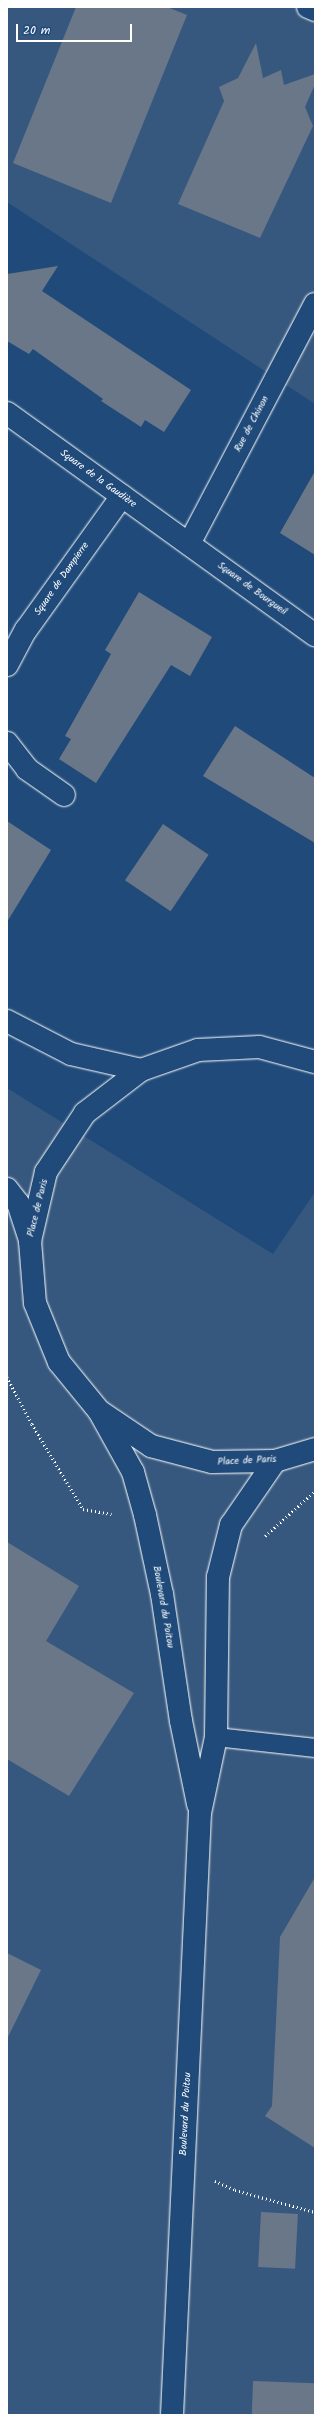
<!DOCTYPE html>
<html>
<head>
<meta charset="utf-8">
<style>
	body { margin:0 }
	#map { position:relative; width:322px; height:2422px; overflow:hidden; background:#1f4a7a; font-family:Kalam,sans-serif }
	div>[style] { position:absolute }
	.built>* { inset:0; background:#36587e }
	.building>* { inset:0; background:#6a7788; transform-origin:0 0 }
	.path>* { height:2.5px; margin-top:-1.25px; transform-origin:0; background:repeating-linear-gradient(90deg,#fff 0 1px,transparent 0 4px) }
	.roads { filter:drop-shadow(0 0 1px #fff) drop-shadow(0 0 1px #fff) }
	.service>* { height:18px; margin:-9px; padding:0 9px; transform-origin:9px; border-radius:9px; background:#1f4a7a }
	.minor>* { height:22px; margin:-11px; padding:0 11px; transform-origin:11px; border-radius:11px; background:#1f4a7a }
	.secondary>* { height:22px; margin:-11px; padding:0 11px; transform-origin:11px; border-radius:11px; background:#1f4a7a }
	.primary>* { height:22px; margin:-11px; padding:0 11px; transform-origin:11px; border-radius:11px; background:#1f4a7a }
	span { translate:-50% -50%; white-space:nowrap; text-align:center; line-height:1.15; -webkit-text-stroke:3px #1f4a7a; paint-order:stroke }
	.street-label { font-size:10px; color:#fff }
	.frame { position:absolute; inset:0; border:8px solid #fff; pointer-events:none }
	.scale { position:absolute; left:16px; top:24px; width:116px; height:18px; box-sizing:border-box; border:2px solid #fff; border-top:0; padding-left:5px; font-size:12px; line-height:14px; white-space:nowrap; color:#fff; -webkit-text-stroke:3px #1f4a7a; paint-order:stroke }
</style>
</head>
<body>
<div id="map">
	<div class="built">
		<i style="clip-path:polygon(7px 7px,315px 7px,315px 404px,7px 202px)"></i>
		<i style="clip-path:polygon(7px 1088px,273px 1254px,315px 1192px,315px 2415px,7px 2415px)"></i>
	</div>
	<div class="building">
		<i style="clip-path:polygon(76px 7px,167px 7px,187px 15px,111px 203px,13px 163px)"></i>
		<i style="clip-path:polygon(256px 43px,263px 78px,281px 70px,284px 85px,315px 74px,315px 84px,305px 107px,313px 126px,260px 238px,178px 204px,224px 101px,219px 87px,238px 78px)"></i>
		<i style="clip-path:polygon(58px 266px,42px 291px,191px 390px,164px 432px,145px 420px,141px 427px,101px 401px,103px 399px,33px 349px,29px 354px,7px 341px,7px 274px)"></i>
		<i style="clip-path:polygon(315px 471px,315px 555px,280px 533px)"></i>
		<i style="clip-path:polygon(139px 592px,212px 637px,190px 676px,171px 665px,96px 783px,59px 759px,71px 739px,65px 736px,111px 654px,105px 650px)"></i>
		<i style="clip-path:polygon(235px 726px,315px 778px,315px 843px,203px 776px)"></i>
		<i style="clip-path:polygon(7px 821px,51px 850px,7px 922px)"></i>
		<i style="left:163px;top:824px;width:55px;height:68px;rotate:34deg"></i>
		<i style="clip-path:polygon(7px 1542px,79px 1586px,46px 1641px,134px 1693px,69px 1796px,7px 1759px)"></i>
		<i style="clip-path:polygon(315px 1877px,315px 2148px,265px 2116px,272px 2106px,280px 1937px)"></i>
		<i style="clip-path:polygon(7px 1953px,41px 1970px,7px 2039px)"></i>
		<i style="left:261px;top:2212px;width:37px;height:55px;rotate:3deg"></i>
		<i style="left:253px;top:2381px;width:62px;height:34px;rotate:2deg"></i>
	</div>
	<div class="path">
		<i style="left:7px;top:1377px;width:53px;rotate:62deg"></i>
		<i style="left:32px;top:1424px;width:99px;rotate:59deg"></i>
		<i style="left:83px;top:1509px;width:29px;rotate:10deg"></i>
		<i style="left:265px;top:1536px;width:67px;rotate:-42deg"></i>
		<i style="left:215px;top:2181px;width:22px;rotate:24deg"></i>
		<i style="left:235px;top:2190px;width:83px;rotate:15.4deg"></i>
	</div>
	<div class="roads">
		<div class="service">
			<i style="left:216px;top:1737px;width:100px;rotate:6.3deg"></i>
		</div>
		<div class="minor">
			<i style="left:308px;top:7px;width:8px;rotate:23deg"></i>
			<i style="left:7px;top:413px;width:380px;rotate:35.8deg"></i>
			<i style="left:189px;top:544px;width:271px;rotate:-62.3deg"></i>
			<i style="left:7px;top:665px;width:40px;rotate:-62deg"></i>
			<i style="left:26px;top:630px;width:165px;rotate:-54.4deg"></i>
			<i style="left:7px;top:743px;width:33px;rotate:52deg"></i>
			<i style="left:27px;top:769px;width:45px;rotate:35.1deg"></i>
		</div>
		<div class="secondary">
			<i style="left:7px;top:1021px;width:72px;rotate:27.3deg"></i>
			<i style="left:71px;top:1054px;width:72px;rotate:12.9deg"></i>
			<i style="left:7px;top:1189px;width:18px;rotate:52deg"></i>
			<i style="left:18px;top:1203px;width:40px;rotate:72deg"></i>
			<i style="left:99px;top:1411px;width:70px;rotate:60.9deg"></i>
			<i style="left:133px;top:1472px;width:45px;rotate:74.4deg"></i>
			<i style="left:145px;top:1515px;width:81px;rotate:77.9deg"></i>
			<i style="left:162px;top:1594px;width:128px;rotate:81.5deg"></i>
			<i style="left:181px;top:1721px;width:85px;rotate:78.4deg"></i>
			<i style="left:172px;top:2415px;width:603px;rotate:-87.34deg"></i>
			<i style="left:200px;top:1813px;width:78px;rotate:-78.1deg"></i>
			<i style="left:216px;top:1737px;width:160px;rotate:-89.3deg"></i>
			<i style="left:218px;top:1577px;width:54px;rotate:-76deg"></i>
			<i style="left:231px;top:1525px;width:78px;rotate:-55.5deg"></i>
		</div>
		<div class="primary">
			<i style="left:315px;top:1062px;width:58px;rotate:-165deg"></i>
			<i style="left:259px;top:1047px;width:61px;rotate:177.2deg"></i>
			<i style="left:198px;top:1050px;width:60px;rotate:160.7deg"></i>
			<i style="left:141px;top:1070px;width:71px;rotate:142.5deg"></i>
			<i style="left:85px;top:1113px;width:71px;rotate:123.5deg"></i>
			<i style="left:46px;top:1172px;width:71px;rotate:103.1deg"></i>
			<i style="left:30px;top:1241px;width:62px;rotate:85.4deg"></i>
			<i style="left:35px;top:1303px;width:64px;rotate:67.9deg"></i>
			<i style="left:59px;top:1362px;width:63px;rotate:50.8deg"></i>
			<i style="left:99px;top:1411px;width:63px;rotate:33.9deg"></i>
			<i style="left:151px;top:1446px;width:63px;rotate:14.7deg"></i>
			<i style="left:212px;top:1462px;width:63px;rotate:-0.9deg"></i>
			<i style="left:275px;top:1461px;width:42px;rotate:-16.7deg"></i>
		</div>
	</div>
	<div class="street-label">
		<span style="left:252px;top:424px;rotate:-62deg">Rue de Chinon</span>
		<span style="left:98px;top:479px;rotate:36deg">Square de la Gaudière</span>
		<span style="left:62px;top:579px;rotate:-55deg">Square de Dampierre</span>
		<span style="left:252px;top:589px;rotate:36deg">Square de Bourgueil</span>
		<span style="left:38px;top:1208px;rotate:-76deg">Place de Paris</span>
		<span style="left:247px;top:1461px;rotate:-3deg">Place de Paris</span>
		<span style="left:163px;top:1607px;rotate:80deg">Boulevard du Poitou</span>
		<span style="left:186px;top:2114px;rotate:-87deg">Boulevard du Poitou</span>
	</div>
	<div class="frame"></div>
	<div class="scale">20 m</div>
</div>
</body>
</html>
